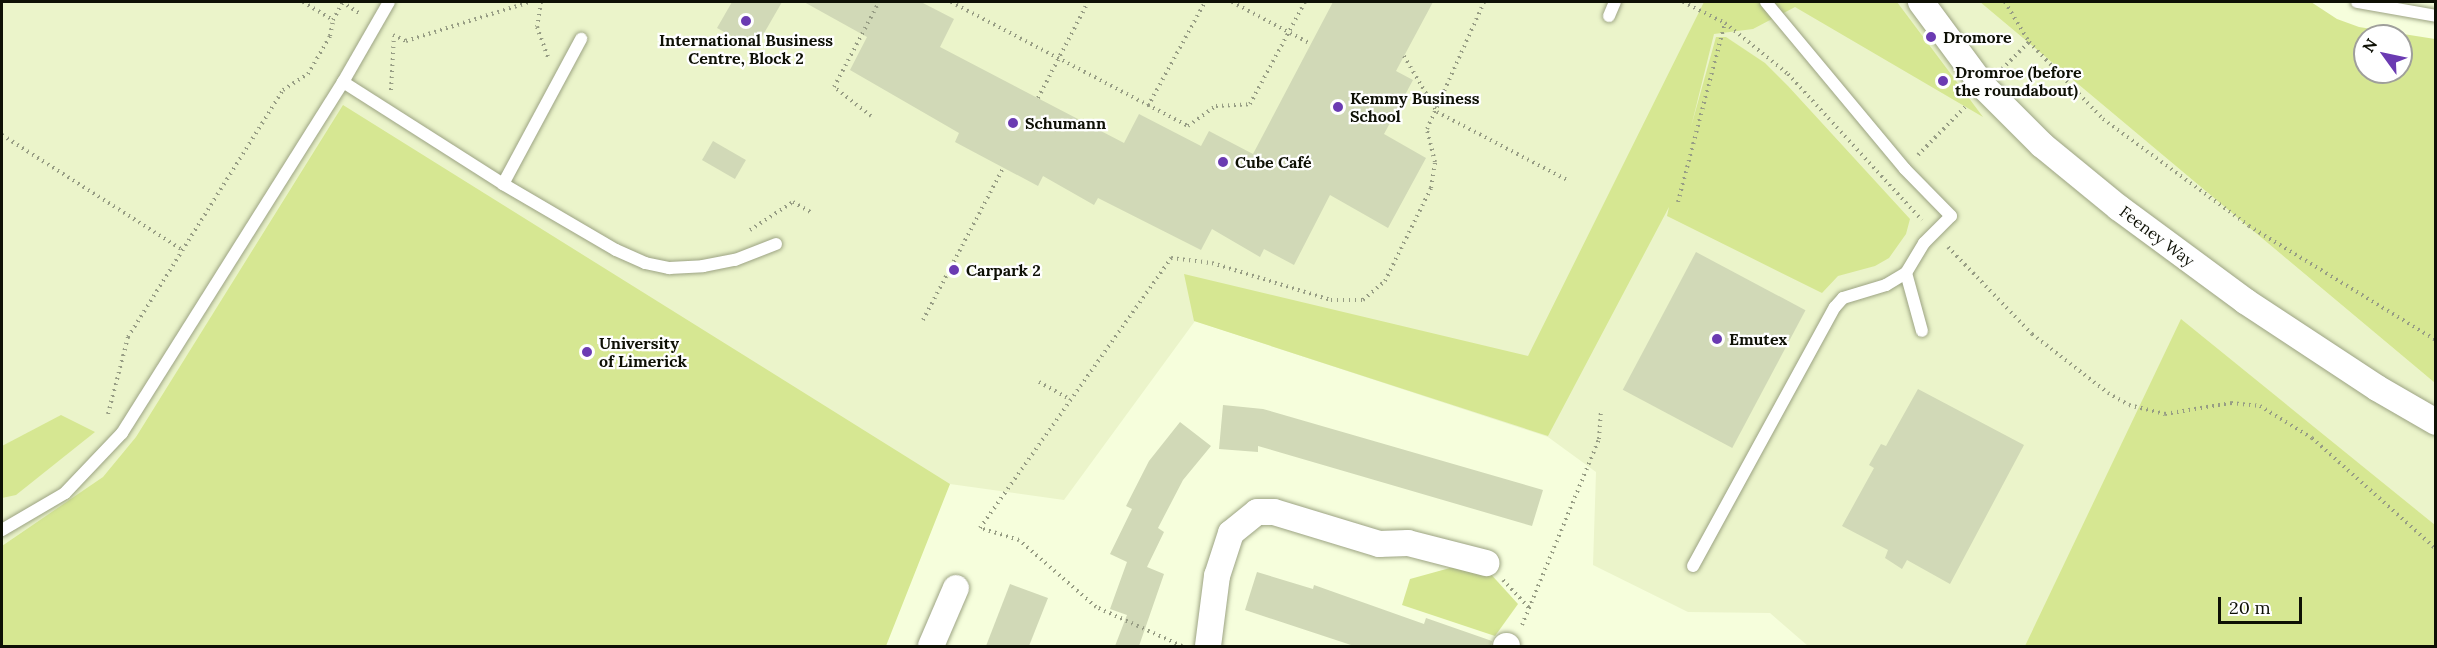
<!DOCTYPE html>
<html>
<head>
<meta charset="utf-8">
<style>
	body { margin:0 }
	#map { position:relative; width:2437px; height:648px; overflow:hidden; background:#f6fedc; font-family:Lora,serif }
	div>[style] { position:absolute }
	.built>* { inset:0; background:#ebf4ca }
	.green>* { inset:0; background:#d6e792 }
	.building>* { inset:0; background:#d1d9b7; transform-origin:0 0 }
	.path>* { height:4px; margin-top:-2px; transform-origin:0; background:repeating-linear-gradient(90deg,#979d84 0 1.5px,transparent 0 6px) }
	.roads { filter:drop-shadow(0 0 2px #9ca383) drop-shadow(0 0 2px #9ca383) }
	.lane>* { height:12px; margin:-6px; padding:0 6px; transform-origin:6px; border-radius:6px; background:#fff }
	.street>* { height:26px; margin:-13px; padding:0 13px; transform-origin:13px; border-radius:13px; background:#fff }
	.dots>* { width:16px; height:16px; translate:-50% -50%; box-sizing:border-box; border:3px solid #fff; border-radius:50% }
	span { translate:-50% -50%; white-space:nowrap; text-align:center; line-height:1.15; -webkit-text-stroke:4.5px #fff; paint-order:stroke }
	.poi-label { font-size:16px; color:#0e1005; font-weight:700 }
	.left { translate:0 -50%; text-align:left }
	.street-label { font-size:16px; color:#0e1005 }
	.frame { position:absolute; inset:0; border:3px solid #0e1005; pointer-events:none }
	.north { position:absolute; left:2353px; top:24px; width:60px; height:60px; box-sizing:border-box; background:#fff; border:2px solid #9f9f9b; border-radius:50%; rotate:303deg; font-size:16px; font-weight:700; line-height:24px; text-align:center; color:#0e1005 }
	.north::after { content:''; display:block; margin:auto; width:21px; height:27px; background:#6b3bb2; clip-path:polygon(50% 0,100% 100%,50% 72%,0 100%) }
	.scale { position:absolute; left:2218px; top:597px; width:84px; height:27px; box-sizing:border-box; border:3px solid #0e1005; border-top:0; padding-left:8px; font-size:18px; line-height:21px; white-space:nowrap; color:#0e1005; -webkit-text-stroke:4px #fff; paint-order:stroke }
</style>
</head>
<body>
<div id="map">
	<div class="built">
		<i style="clip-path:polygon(2px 2px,1980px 2px,2435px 383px,2435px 646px,1808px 646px,1770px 613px,1688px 612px,1593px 565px,1596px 472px,1548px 437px,1195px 321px,1064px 500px,950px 484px,867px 646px,2px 646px)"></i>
	</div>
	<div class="green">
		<i style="clip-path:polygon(1704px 2px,1897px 2px,1983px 117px,1795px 7px,1753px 29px,1714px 34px,1691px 127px,1716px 37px,1726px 37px,1765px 63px,1788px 86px,1910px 219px,1906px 234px,1889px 258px,1875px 266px,1838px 276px,1822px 293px,1667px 216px,1669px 207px,1548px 436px,1194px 321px,1184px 274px,1528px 356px)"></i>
		<i style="clip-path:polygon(evenodd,1980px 2px,2311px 2px,2337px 19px,2359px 27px,2435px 39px,2435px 383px,1980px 2px,2365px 36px,2401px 36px,2401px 72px,2365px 72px,2365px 36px)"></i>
		<i style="clip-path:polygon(343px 105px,950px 484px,886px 646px,2px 646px,2px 546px,103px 477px,136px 437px)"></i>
		<i style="clip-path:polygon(2181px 319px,2435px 525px,2435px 646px,2025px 646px)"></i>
		<i style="clip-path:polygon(61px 415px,95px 432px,16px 495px,2px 498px,2px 446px)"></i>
		<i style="clip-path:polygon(1468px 563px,1487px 570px,1518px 604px,1495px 636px,1402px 605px,1410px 579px)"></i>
	</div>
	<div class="building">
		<i style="clip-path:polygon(732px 2px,782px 2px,755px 49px,717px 28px)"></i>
		<i style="clip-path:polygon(804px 2px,921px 2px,954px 19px,940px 47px,1124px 143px,1139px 114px,1201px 146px,1209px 131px,1253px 154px,1333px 2px,1433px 2px,1396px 71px,1413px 80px,1384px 134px,1426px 158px,1388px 228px,1330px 195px,1294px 265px,1264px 249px,1260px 257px,1212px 229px,1201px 250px,1098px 198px,1094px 205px,1043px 176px,1038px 186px,955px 142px,959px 133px,850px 70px,867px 37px)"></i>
		<i style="left:713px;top:141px;width:38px;height:22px;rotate:30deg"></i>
		<i style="left:1696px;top:252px;width:124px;height:156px;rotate:28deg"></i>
		<i style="clip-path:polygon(1918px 389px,2024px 445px,1950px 584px,1907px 560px,1902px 569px,1885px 558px,1888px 550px,1842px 526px,1874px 468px,1869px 465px,1881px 444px,1886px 446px)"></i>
		<i style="clip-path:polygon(1223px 405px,1263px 409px,1543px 490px,1532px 526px,1258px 446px,1258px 452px,1219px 449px)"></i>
		<i style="clip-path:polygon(1180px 422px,1211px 446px,1183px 480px,1158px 528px,1164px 532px,1147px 567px,1164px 574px,1139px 646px,1115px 646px,1127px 615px,1110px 609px,1127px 562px,1110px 554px,1132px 509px,1126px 506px,1149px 461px)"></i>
		<i style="clip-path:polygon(1257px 572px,1313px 589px,1314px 585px,1424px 624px,1426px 618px,1492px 641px,1491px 646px,1354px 646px,1245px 610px)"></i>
		<i style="clip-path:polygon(1010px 584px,1048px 598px,1029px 646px,986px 646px)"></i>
	</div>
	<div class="path">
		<i style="left:303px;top:2px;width:35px;rotate:31deg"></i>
		<i style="left:342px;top:2px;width:20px;rotate:33deg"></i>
		<i style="left:541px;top:2px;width:25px;rotate:99deg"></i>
		<i style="left:537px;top:27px;width:33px;rotate:70deg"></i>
		<i style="left:951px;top:2px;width:267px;rotate:27.6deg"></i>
		<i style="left:1188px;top:126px;width:34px;rotate:-36deg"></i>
		<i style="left:1216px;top:106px;width:34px;rotate:-3deg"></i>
		<i style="left:1250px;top:104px;width:116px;rotate:-61.7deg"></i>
		<i style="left:1232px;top:2px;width:89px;rotate:28deg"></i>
		<i style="left:1683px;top:2px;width:47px;rotate:26.6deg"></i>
		<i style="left:1725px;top:23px;width:81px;rotate:39deg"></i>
		<i style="left:1788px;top:74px;width:198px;rotate:47.5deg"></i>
		<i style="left:2005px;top:2px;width:47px;rotate:59deg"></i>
		<i style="left:2029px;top:42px;width:107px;rotate:46.1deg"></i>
		<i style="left:2103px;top:119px;width:181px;rotate:36.2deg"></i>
		<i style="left:2249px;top:226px;width:219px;rotate:31.4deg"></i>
		<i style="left:393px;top:35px;width:14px;rotate:25deg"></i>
		<i style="left:406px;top:41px;width:130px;rotate:-17.5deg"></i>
		<i style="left:1404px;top:56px;width:65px;rotate:59.5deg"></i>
		<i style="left:1437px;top:112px;width:149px;rotate:27.6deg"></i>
		<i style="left:2002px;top:69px;width:38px;rotate:-45deg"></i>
		<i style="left:391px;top:90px;width:54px;rotate:-86.8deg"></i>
		<i style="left:1038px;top:98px;width:108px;rotate:-62.5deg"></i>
		<i style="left:1148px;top:106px;width:119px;rotate:-61.3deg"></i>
		<i style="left:871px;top:116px;width:47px;rotate:-141.9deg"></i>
		<i style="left:834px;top:87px;width:96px;rotate:-62.1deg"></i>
		<i style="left:2px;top:135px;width:212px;rotate:32.5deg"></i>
		<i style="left:1918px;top:155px;width:67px;rotate:-45.6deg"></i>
		<i style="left:1678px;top:202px;width:185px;rotate:-75.3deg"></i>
		<i style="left:750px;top:230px;width:51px;rotate:-33.1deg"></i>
		<i style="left:793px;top:202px;width:20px;rotate:30deg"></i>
		<i style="left:1948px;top:247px;width:121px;rotate:46deg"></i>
		<i style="left:2032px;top:334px;width:96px;rotate:37.8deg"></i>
		<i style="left:2108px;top:393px;width:24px;rotate:30deg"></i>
		<i style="left:2129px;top:405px;width:37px;rotate:14deg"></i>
		<i style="left:2165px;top:414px;width:67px;rotate:-9.5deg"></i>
		<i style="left:2231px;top:403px;width:29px;rotate:6deg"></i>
		<i style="left:2260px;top:406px;width:61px;rotate:31.6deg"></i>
		<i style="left:2312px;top:438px;width:166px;rotate:41.8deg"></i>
		<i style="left:923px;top:320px;width:172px;rotate:-62.2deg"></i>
		<i style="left:1039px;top:382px;width:35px;rotate:29deg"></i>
		<i style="left:108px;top:414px;width:80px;rotate:-75.4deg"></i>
		<i style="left:128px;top:337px;width:292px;rotate:-57.9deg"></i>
		<i style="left:283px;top:90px;width:30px;rotate:-33deg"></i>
		<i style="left:308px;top:74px;width:44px;rotate:-59.9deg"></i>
		<i style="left:330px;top:36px;width:16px;rotate:-79deg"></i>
		<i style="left:333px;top:20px;width:21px;rotate:-61deg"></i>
		<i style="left:1503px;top:580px;width:38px;rotate:47deg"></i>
		<i style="left:1522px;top:625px;width:201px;rotate:-67.5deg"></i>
		<i style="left:1599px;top:439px;width:29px;rotate:-86deg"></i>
		<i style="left:1182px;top:646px;width:94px;rotate:-155.6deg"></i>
		<i style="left:1096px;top:607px;width:102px;rotate:-139deg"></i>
		<i style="left:1019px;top:540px;width:41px;rotate:-162.9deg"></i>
		<i style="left:980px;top:528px;width:331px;rotate:-54.7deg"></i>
		<i style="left:1171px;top:258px;width:41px;rotate:7deg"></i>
		<i style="left:1212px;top:263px;width:125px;rotate:17.3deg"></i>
		<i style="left:1331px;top:300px;width:32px"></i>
		<i style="left:1363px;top:300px;width:29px;rotate:-41deg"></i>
		<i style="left:1385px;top:281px;width:104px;rotate:-63.7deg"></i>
		<i style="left:1431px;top:188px;width:26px;rotate:-81deg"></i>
		<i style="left:1435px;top:162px;width:34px;rotate:-104deg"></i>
		<i style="left:1427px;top:129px;width:139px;rotate:-65.8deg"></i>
	</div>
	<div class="roads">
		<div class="lane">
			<i style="left:2357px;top:2px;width:80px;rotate:10deg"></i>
			<i style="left:1609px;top:16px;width:15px;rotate:-67deg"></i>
			<i style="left:343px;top:82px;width:190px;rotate:32.5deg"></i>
			<i style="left:503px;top:184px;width:131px;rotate:30.3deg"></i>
			<i style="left:616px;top:250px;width:32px;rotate:24deg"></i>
			<i style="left:645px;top:263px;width:25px;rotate:12deg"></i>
			<i style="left:669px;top:268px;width:34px;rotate:-3deg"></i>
			<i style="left:703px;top:266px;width:33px;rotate:-11deg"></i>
			<i style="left:735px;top:260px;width:44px;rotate:-21.3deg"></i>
			<i style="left:503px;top:184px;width:165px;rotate:-61.7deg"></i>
			<i style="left:1906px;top:273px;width:60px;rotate:74.6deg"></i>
			<i style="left:2px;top:530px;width:73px;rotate:-30.4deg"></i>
			<i style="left:65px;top:493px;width:83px;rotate:-46.5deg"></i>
			<i style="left:122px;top:433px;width:415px;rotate:-57.8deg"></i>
			<i style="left:343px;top:82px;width:92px;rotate:-60.1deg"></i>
			<i style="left:1693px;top:566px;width:295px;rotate:-61.3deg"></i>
			<i style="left:1835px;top:307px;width:12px;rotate:-48deg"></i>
			<i style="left:1843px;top:298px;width:45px;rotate:-16.8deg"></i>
			<i style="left:1886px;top:285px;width:23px;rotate:-31deg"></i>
			<i style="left:1906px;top:273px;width:35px;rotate:-59deg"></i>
			<i style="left:1924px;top:243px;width:38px;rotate:-45deg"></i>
			<i style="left:1951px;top:216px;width:66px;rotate:-134.4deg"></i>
			<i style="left:1905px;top:169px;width:217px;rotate:-129.8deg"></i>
		</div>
		<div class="street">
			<i style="left:1921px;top:2px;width:106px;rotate:53.5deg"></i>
			<i style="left:1984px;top:87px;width:82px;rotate:45deg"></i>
			<i style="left:2042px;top:145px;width:99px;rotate:39.3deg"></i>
			<i style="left:2119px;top:208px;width:157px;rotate:36.4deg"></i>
			<i style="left:2245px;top:301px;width:158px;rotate:33.4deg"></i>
			<i style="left:2377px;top:388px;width:68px;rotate:30deg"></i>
			<i style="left:931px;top:646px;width:63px;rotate:-66.7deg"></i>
			<i style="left:1208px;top:646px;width:71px;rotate:-82.7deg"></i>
			<i style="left:1217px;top:576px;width:45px;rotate:-72deg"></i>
			<i style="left:1231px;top:533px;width:33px;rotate:-39deg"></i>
			<i style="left:1257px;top:512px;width:17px"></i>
			<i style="left:1274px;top:512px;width:110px;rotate:16.9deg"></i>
			<i style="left:1379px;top:544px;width:29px;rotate:-2deg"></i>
			<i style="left:1408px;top:543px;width:81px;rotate:14.4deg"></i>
			<i style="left:1506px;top:646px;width:1px"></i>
		</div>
	</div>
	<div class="dots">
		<i style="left:746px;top:21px;background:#6b3bb2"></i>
		<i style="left:1931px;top:37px;background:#6b3bb2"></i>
		<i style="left:1943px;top:81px;background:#6b3bb2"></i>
		<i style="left:1338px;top:107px;background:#6b3bb2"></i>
		<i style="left:1013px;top:123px;background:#6b3bb2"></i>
		<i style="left:1223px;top:162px;background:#6b3bb2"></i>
		<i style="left:954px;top:270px;background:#6b3bb2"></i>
		<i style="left:1717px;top:339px;background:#6b3bb2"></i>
		<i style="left:587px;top:352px;background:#6b3bb2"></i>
	</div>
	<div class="poi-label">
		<span class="left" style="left:1943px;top:37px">Dromore</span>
		<span style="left:746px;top:49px">International Business<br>Centre, Block 2</span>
		<span class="left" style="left:1955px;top:81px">Dromroe (before<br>the roundabout)</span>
		<span class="left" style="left:1350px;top:107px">Kemmy Business<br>School</span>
		<span class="left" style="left:1025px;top:123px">Schumann</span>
		<span class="left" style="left:1235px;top:162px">Cube Café</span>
		<span class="left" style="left:966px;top:270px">Carpark 2</span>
		<span class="left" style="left:1729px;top:339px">Emutex</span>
		<span class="left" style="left:599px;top:352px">University<br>of Limerick</span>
	</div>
	<div class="street-label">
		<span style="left:2157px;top:236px;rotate:37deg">Feeney Way</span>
	</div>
	<div class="frame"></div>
	<div class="north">N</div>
	<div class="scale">20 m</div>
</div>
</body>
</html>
